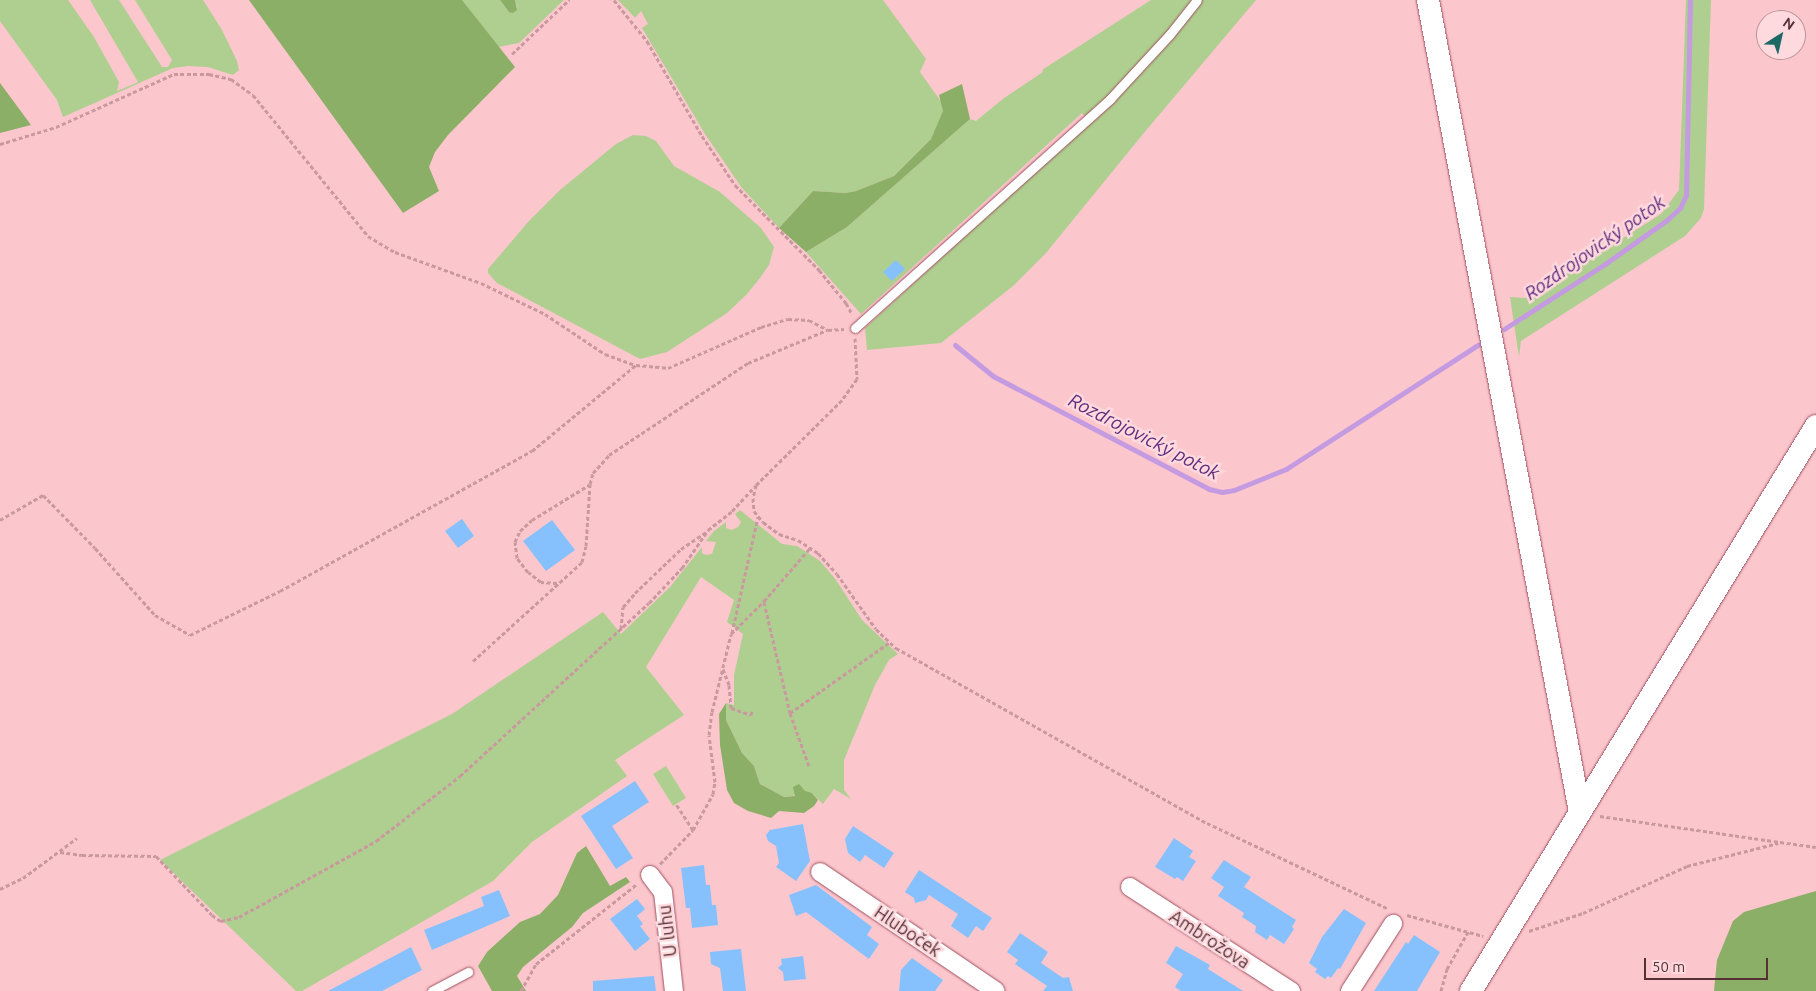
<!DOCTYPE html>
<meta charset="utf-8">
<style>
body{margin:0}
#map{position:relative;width:1816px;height:991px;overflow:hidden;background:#fcc6cd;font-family:Ubuntu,sans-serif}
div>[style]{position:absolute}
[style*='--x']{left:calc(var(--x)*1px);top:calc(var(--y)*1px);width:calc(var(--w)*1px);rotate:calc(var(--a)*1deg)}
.green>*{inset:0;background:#aecf8f}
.forest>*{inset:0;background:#8baf66}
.stream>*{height:5px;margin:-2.5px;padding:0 2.5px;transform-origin:2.5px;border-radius:2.5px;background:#c49be1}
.building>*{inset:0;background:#86c1fe}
.path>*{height:3px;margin-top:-1.5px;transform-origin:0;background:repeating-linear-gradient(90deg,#ca99a0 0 4px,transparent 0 6.5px)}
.roads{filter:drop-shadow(0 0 1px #9e505e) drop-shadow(0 0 1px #9e505e)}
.service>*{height:9px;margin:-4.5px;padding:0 4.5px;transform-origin:4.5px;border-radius:4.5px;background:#fff}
.minor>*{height:18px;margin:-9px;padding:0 9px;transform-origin:9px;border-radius:9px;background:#fff}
.tertiary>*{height:22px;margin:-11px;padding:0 11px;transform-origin:11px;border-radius:11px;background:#fff}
span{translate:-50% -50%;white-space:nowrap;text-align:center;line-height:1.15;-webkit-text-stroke:5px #fed9dd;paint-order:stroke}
.street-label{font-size:18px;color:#553136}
.water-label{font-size:19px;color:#602d7f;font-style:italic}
.north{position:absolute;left:1756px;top:10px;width:50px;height:50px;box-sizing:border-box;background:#fed9dd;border:1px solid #ba969a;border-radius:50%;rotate:35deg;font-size:14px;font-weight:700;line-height:20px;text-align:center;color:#553136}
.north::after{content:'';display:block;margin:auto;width:18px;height:22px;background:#1b6864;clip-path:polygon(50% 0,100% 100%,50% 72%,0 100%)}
.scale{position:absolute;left:1644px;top:958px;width:124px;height:22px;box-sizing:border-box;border:2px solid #553136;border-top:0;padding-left:6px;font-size:15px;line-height:18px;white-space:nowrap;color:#553136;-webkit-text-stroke:4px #fed9dd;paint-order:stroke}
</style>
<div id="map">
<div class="green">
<div style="clip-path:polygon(0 0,68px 0,94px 37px,119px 82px,117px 91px,138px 82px,90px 0,119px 0,162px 67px,168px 67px,172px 60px,135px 0,203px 0,222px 30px,237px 61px,239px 70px,233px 75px,208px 67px,188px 66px,173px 68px,63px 117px,57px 100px,0 21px)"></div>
<div style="clip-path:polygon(462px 0,500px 0,509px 12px,515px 12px,517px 7px,515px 0,564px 0,519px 43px,498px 47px)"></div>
<div style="clip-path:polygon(618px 0,883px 0,926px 59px,920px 72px,942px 103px,943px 111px,939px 124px,931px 139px,894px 176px,856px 191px,846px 193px,813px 191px,779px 228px,742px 188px,705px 134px,642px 28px,648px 24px,641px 11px,635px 18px)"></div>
<div style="clip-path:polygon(1151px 0,1256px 0,1143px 134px,1046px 253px,1013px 286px,941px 343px,867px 350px,865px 328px,1090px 122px,1082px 113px,861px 314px,806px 252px,847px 227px,970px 119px,976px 121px,1004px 98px,1043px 72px,1042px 70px)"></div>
<div style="clip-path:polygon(1686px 0,1711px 0,1704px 209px,1701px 218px,1685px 236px,1521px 341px,1519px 357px,1510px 297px,1525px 298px,1539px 291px,1661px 214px,1679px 190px)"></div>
<div style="clip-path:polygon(633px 135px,646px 136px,656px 141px,674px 166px,720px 192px,761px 228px,774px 247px,769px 265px,760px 278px,747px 294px,727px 313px,667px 352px,640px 359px,497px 283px,488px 273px,488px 269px,529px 221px,560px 190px,616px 144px)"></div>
<div style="clip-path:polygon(740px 510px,782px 544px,797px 546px,820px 561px,836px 580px,862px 620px,898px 654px,889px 660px,875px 685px,844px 760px,844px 790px,851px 799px,834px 789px,823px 804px,812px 793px,784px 797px,760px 784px,754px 766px,742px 753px,726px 720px,726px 703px,734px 705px,734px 675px,743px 634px,727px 622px,734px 600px,701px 577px,646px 667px,684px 715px,615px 760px,627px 776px,532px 842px,493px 881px,302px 991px,296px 991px,160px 860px,452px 714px,603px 612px,621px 634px,670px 587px,702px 547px,702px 553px,706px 555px,712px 554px,716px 542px,706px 541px,714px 531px,726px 522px,726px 528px,732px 530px,738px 527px,741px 522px,735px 514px)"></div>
<div style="clip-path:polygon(666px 766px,686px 798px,673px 806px,653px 774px)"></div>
</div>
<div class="forest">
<div style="clip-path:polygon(249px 0,462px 0,515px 67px,448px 135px,435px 152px,429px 167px,439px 191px,403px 213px)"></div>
<div style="clip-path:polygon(500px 0,515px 0,517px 10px,513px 13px,509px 12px)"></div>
<div style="clip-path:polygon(0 83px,31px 125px,0 133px)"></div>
<div style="clip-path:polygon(962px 84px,970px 119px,847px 227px,806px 252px,779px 228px,813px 191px,846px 193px,856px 191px,894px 176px,931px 139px,943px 111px,939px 95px)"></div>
<div style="clip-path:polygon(726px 703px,726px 720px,742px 753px,754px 766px,760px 784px,784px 797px,795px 796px,793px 787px,799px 784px,805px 791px,812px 793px,818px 800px,814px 806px,804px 813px,779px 811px,771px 818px,748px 811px,734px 803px,727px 790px,720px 745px,719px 714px)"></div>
<div style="clip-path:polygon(586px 846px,610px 886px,626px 877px,630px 882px,583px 913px,572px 927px,523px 967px,517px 976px,526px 991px,492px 991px,478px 966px,487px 952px,520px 922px,540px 914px,558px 895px,577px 853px)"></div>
<div style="clip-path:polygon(1816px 891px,1816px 991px,1714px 991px,1717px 960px,1733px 921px,1744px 912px)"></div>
</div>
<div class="stream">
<div style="--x:1504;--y:329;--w:120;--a:-32.8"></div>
<div style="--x:1605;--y:264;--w:76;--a:-35.4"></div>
<div style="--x:1667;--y:220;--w:18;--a:-43"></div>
<div style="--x:1680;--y:208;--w:14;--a:-65"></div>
<div style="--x:1686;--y:195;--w:195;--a:-88.8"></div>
<div style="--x:955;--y:345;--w:49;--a:39.2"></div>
<div style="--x:993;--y:376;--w:244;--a:27.6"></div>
<div style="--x:1209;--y:489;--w:13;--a:13"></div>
<div style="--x:1222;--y:492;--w:12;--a:-9"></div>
<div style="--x:1234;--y:490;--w:56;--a:-22"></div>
<div style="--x:1286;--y:469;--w:229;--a:-32.9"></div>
</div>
<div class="building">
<div style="clip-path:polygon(896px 260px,905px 269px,892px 281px,883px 272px)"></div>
<div style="clip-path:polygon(462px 519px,474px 536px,458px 548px,445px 531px)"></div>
<div style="clip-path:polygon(552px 520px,575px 550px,546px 571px,523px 541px)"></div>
<div style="clip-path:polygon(635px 781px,649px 802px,612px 826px,633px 858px,616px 869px,581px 816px)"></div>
<div style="clip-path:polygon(803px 824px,810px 861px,796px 881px,776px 867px,779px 863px,776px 846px,768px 841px,766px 835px,770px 830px)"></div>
<div style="clip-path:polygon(853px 826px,894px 853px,884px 868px,865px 855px,860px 862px,848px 853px,845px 839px)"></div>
<div style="clip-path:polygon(1174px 838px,1193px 851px,1189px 857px,1196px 861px,1183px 881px,1177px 877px,1175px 879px,1155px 867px)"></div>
<div style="clip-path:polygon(1224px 860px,1251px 877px,1244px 887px,1296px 920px,1292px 927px,1294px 929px,1284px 944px,1270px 935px,1267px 940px,1255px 932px,1256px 926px,1242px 917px,1244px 913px,1218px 896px,1224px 887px,1211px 878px)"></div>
<div style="clip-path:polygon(704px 865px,706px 885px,710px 885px,712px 905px,716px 905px,718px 925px,692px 928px,690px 908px,686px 908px,681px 868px)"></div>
<div style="clip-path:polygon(919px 870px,992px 918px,983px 931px,976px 926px,968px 938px,951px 926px,958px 914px,929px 895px,926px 900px,915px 903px,914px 898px,905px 892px)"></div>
<div style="clip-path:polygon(816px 885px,872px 927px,867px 935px,879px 944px,869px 959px,806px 912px,796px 916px,789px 895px)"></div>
<div style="clip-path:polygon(499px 890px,510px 916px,432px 950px,424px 930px,484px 906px,481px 897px)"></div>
<div style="clip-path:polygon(637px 899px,645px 909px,637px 916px,643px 924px,640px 926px,650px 939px,635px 951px,610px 919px)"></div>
<div style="clip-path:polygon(1344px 909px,1366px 923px,1340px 969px,1338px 968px,1331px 978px,1328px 976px,1325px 979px,1315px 972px,1317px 969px,1309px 963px,1322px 937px)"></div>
<div style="clip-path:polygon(1020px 933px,1048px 952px,1041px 963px,1063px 978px,1069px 977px,1073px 991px,1043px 991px,1047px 986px,1015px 964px,1018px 960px,1007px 952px)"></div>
<div style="clip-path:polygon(1414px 935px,1440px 952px,1417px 991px,1374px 991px,1406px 942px,1408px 944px)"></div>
<div style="clip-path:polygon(1176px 946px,1210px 965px,1208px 969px,1243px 991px,1181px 991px,1175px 987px,1183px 974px,1166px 963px)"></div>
<div style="clip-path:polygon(411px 947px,422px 970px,382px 991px,328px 991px)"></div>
<div style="clip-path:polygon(741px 949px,746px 991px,723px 991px,720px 968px,711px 964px,710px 952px)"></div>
<div style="clip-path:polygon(803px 956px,806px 979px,784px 981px,783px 972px,778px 968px,782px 964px,781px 959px)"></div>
<div style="clip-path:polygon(912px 958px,943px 980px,935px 991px,899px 991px,901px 970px)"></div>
<div style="clip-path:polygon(654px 976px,656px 991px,593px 991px,593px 981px)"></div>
</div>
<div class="path">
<div style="--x:614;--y:0;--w:53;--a:51.2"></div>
<div style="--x:647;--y:41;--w:110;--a:59.9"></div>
<div style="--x:702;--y:136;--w:59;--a:56"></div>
<div style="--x:735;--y:185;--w:120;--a:45.3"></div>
<div style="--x:819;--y:270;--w:43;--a:50.7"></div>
<div style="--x:846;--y:303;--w:13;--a:61"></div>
<div style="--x:512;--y:54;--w:79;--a:-43.5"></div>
<div style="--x:0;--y:144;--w:59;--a:-16.9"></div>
<div style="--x:56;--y:127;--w:129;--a:-24.2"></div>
<div style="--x:174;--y:74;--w:35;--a:0"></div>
<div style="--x:209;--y:74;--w:23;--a:13"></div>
<div style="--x:231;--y:79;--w:27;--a:36"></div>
<div style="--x:253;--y:95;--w:182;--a:50.8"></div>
<div style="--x:368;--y:236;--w:31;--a:31"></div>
<div style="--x:395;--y:252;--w:91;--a:19.8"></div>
<div style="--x:481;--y:283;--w:71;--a:25.8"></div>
<div style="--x:545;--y:314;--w:72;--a:33.7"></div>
<div style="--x:605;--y:354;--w:33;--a:20"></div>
<div style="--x:636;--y:365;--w:32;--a:5"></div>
<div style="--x:668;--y:368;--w:102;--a:-23.8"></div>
<div style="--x:761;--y:327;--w:28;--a:-17"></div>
<div style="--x:788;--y:319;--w:21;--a:3"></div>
<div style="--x:809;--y:320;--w:21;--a:28"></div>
<div style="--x:828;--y:330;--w:16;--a:-4"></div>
<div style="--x:855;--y:338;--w:41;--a:87.2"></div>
<div style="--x:857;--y:379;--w:26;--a:126"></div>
<div style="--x:842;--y:400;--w:121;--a:135.3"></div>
<div style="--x:756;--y:485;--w:13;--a:103"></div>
<div style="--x:753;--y:498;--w:13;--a:86"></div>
<div style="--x:754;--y:511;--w:14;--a:51"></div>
<div style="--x:763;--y:522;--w:20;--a:37"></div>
<div style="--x:779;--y:534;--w:20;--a:18"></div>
<div style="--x:798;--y:540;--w:24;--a:33"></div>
<div style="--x:818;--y:553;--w:28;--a:48"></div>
<div style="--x:837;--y:574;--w:67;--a:54.7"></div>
<div style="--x:876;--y:629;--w:28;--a:44"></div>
<div style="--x:896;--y:648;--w:357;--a:29.4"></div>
<div style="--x:1207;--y:823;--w:199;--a:25.3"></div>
<div style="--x:0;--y:520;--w:50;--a:-30.2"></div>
<div style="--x:43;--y:495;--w:74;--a:45.5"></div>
<div style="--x:95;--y:548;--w:90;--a:48.2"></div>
<div style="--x:155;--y:615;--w:40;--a:29.7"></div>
<div style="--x:190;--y:635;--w:100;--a:-26.1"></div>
<div style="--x:280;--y:591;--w:288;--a:-29.1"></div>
<div style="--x:532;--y:451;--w:135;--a:-39.6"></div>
<div style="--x:557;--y:583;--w:16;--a:-176"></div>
<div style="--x:541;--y:582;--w:16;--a:-142"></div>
<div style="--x:528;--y:572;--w:18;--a:-128"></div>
<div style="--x:517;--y:558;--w:16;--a:-97"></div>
<div style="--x:515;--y:542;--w:12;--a:-66"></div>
<div style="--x:520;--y:531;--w:16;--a:-43"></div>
<div style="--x:532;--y:520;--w:67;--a:-31.6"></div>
<div style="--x:764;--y:602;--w:114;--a:76.8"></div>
<div style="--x:790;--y:713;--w:56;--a:70.3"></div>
<div style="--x:621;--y:629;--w:22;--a:-85"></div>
<div style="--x:623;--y:607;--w:18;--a:-49"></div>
<div style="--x:635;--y:593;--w:64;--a:-43.7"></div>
<div style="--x:681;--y:549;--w:30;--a:-34"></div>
<div style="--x:732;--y:633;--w:119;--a:-77.4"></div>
<div style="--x:473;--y:661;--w:147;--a:-42.2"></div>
<div style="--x:582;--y:562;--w:16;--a:-76"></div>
<div style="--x:586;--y:546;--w:62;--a:-86.3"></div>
<div style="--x:590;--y:484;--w:11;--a:-75"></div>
<div style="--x:593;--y:473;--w:24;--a:-48"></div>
<div style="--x:609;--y:455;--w:167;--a:-33.5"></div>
<div style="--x:748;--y:363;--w:86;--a:-22.7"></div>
<div style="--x:723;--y:669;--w:17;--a:69"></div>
<div style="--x:729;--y:685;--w:23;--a:85"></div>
<div style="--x:731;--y:708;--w:21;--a:19"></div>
<div style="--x:751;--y:715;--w:4;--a:-76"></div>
<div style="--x:790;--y:713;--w:123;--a:-35.4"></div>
<div style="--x:1600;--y:816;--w:218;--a:8.2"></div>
<div style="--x:693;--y:830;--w:41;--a:-60.9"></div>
<div style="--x:713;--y:794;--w:12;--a:-81"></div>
<div style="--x:715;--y:782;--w:47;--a:-97.3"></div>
<div style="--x:709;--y:735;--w:23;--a:-83"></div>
<div style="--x:712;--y:712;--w:80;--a:-76.3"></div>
<div style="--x:731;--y:634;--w:47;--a:-45"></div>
<div style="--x:764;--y:601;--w:70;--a:-49"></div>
<div style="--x:60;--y:852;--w:22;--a:8"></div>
<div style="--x:82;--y:855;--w:74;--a:0.8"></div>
<div style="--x:156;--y:856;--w:81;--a:46.5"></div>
<div style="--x:212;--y:915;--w:11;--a:34"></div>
<div style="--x:221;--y:921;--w:18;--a:-13"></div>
<div style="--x:239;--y:917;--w:157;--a:-29"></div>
<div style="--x:376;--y:841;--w:106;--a:-37.7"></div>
<div style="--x:460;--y:776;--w:256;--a:-42.5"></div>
<div style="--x:649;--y:603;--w:48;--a:-46.7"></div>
<div style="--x:682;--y:568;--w:46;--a:-55.6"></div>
<div style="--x:708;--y:530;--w:31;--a:-38"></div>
<div style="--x:732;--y:511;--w:34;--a:-47"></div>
<div style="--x:660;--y:864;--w:47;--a:-45.9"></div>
<div style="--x:693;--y:830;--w:31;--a:-123"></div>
<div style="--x:0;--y:889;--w:25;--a:-26"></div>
<div style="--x:23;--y:878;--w:67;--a:-36.5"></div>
<div style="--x:1407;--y:915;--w:79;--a:15.4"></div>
<div style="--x:1529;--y:931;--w:57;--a:-18.4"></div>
<div style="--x:1583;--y:913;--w:114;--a:-24.3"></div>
<div style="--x:1687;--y:866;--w:94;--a:-14.2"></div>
<div style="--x:521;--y:991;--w:31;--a:-61"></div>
<div style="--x:536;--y:964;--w:129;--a:-38.4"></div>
<div style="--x:1441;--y:991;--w:23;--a:-75"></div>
<div style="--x:1447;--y:969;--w:43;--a:-60.4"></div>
</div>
<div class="roads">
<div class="service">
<div style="--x:855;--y:328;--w:343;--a:-41.9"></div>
<div style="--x:1110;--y:99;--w:88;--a:-47.3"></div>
<div style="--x:1170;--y:34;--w:43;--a:-51.5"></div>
<div style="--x:432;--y:991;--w:41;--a:-27.8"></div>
</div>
<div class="minor">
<div style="--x:820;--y:872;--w:212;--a:34.1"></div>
<div style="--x:650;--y:875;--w:21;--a:53"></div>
<div style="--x:663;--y:892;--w:100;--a:83.7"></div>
<div style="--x:1130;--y:887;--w:192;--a:32.9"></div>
<div style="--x:1350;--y:991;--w:80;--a:-57.3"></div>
</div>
<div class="tertiary">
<div style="--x:1428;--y:0;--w:826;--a:79.4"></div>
<div style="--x:1471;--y:991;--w:662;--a:-58.59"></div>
</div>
</div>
<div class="street-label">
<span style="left:667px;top:931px;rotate:-97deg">U luhu</span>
<span style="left:908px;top:931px;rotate:34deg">Hluboček</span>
<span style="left:1210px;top:939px;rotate:33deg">Ambrožova</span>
</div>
<div class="water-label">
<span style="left:1595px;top:248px;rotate:-35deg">Rozdrojovický potok</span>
<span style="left:1144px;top:437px;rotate:27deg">Rozdrojovický potok</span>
</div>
<div class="north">N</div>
<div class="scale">50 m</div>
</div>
